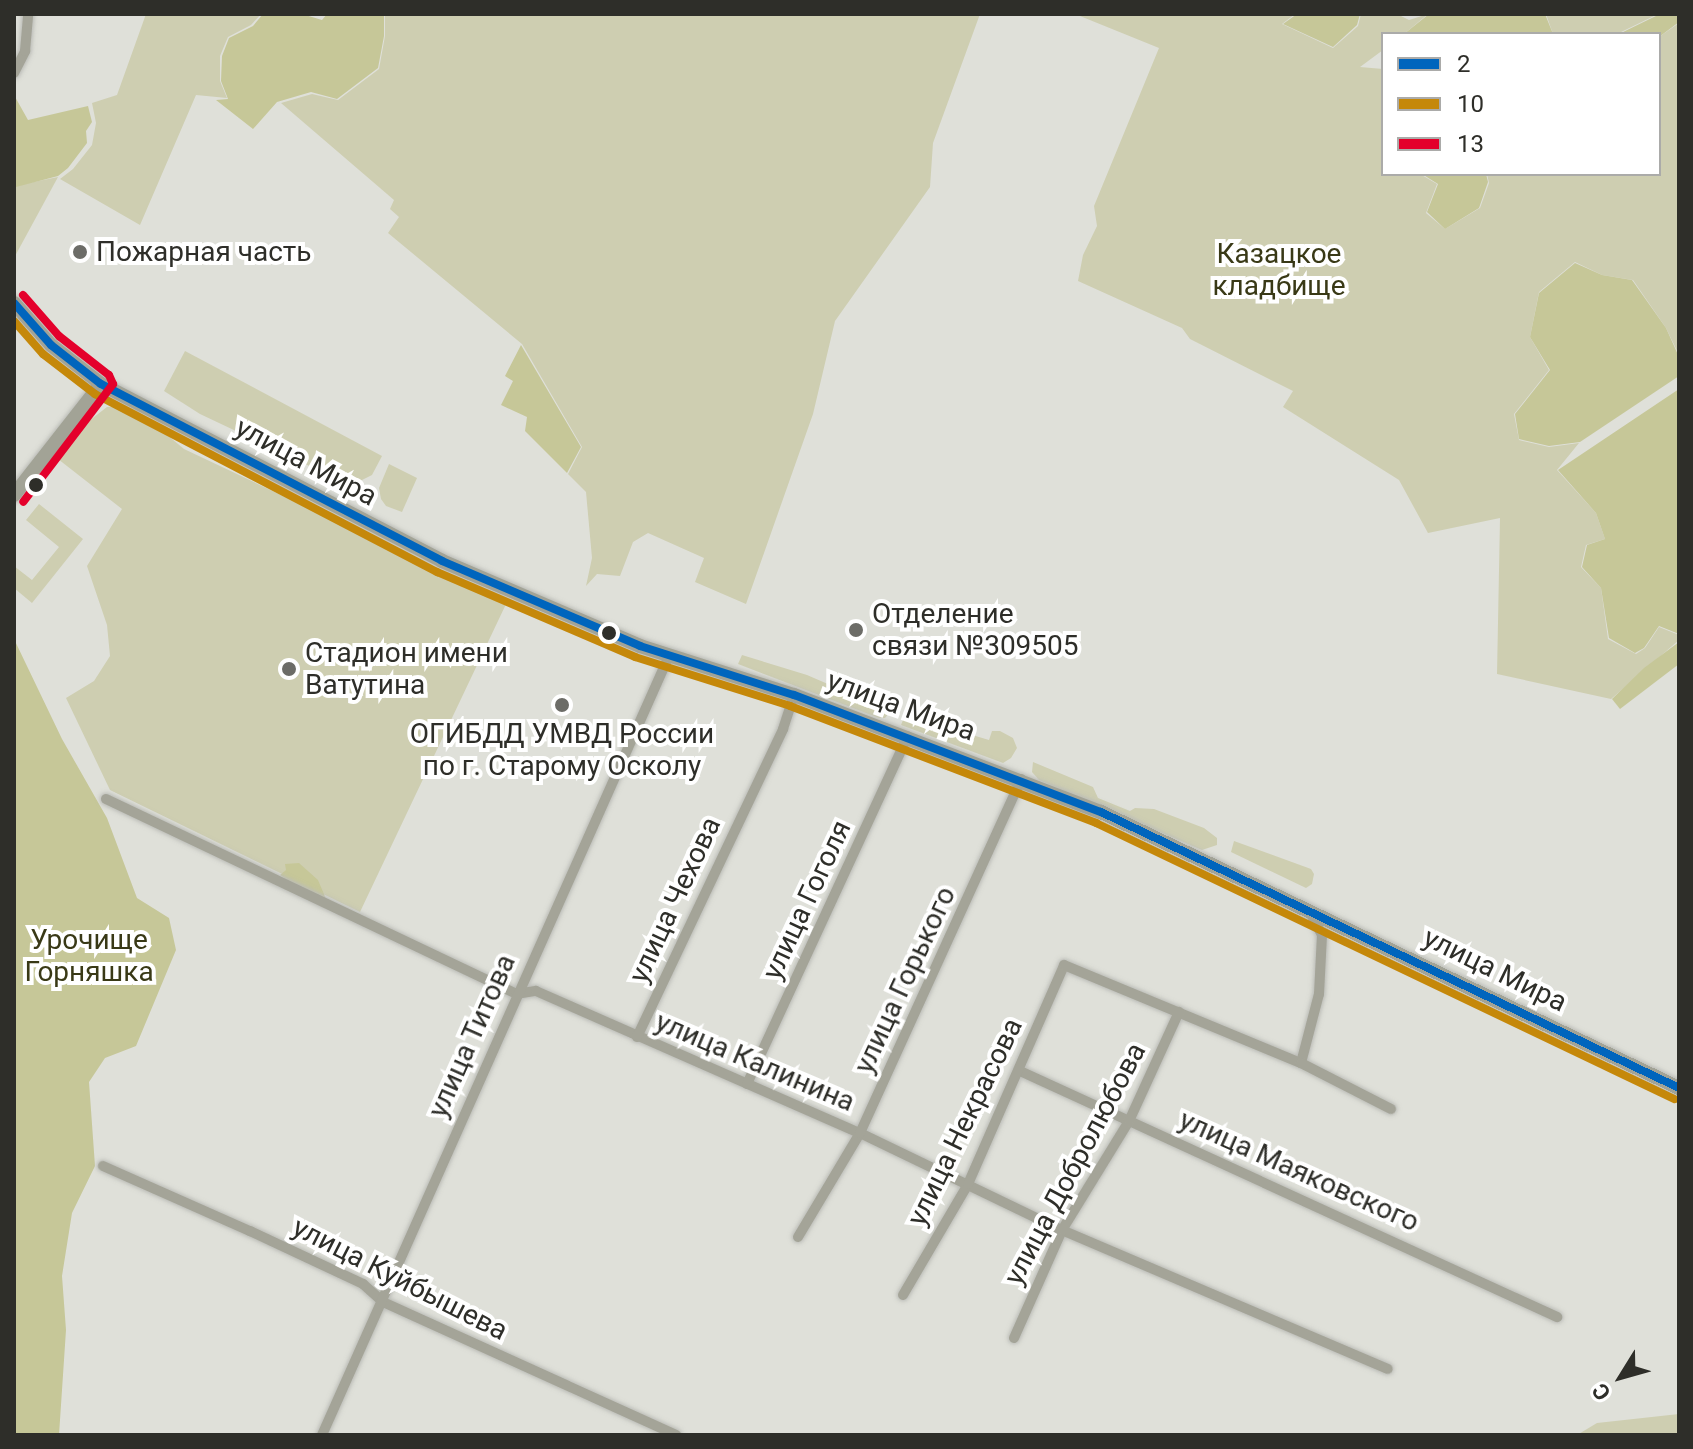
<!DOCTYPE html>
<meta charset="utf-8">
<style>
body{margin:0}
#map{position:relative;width:1693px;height:1449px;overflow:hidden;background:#dfe0d9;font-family:Roboto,sans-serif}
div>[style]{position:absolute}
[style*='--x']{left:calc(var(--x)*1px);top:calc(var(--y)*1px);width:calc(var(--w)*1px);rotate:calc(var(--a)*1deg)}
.green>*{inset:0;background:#ceceb1}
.forest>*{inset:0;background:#c6c798}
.roads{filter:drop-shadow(0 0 2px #bbbcb7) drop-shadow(0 0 2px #bbbcb7)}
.minor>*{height:10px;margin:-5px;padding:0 5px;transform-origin:5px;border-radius:5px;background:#a4a498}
.secondary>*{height:14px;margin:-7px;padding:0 7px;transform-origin:7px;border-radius:7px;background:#a2a396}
.bus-1>*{height:8px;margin:-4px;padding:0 4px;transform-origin:4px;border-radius:4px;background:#0065bd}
.bus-2>*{height:8px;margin:-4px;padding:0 4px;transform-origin:4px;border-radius:4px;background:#c5880a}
.bus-3>*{height:8px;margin:-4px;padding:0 4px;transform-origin:4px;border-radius:4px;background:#e4002b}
.dots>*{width:22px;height:22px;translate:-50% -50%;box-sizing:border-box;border:4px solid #fff;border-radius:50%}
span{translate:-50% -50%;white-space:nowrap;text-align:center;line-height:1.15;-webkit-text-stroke:8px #fff;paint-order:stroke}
.poi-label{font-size:28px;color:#2e2e29}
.left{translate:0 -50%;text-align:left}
.park-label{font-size:28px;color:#393916}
.street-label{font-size:28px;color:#2e2e29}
.frame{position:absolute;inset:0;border:16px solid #2e2e29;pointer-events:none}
.legend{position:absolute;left:1381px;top:32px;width:280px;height:144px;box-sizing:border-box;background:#fff;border:2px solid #ababa9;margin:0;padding:10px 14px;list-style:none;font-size:24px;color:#2e2e29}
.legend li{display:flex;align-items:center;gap:16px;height:40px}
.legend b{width:40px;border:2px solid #ababa9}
.north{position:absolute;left:1581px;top:1337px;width:80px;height:80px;-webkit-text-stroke:6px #fff;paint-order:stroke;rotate:233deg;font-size:22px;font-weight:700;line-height:32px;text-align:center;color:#2e2e29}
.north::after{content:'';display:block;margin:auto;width:28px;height:36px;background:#2e2e29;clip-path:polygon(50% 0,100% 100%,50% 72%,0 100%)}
</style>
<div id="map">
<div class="green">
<div style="clip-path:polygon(146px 14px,261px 14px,251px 25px,228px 37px,220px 56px,220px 81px,227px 98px,196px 95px,140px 225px,60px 179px,73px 169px,92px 145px,96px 123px,92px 103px,117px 95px)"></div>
<div style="clip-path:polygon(385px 14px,980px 14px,933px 143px,930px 187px,835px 321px,813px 414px,746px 604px,695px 582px,704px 558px,648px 533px,633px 542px,620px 576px,597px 574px,586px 586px,592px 558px,586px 492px,568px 474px,582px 447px,522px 344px,388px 233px,399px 217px,390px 209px,394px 200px,281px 103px,312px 94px,338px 100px,379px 69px,385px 36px)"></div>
<div style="clip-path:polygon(1075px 14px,1295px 14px,1282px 24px,1333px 48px,1358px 26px,1361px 14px,1397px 14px,1409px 20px,1428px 14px,1404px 34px,1383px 34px,1383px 50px,1360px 67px,1383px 69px,1383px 174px,1420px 174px,1437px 184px,1426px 213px,1445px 229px,1480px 208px,1489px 183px,1487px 174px,1659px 174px,1659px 37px,1679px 23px,1679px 355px,1666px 328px,1633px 280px,1602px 275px,1575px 262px,1539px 292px,1530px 337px,1549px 370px,1514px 414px,1519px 440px,1549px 447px,1579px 443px,1557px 470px,1596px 513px,1605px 539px,1586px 545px,1581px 567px,1601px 588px,1608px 639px,1636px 654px,1645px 648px,1659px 627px,1679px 635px,1679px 640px,1611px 699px,1497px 674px,1500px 518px,1428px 533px,1399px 480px,1283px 407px,1293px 391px,1190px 339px,1182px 328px,1078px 281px,1083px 255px,1097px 226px,1094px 206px,1159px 48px)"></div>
<div style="clip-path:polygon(1546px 14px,1658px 14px,1617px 34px,1553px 34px)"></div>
<div style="clip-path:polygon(58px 177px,14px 258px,14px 186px)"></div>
<div style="clip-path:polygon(185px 351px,382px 456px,372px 475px,352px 485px,339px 480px,200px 414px,164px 391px)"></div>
<div style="clip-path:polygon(123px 406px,136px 409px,184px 449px,507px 602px,360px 912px,110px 790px,66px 698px,94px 681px,110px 656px,107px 625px,87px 566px,122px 509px,58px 459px,89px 421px,107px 407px)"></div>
<div style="clip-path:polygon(389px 464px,417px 478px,402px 512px,386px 506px,381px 499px,379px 488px)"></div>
<div style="clip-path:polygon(39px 504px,83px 539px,32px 603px,14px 588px,14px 566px,32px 580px,59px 547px,26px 520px)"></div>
<div style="clip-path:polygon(742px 655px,807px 675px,865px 700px,873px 698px,892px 709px,885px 718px,879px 718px,738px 664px)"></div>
<div style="clip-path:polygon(905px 715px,989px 740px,992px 731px,1000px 731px,1013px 738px,1017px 748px,1011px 758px,1003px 763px,901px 725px)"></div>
<div style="clip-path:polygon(1033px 762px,1093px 787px,1098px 798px,1130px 811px,1135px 808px,1154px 809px,1204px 828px,1217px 838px,1217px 845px,1202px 850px,1039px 780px,1032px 772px)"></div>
<div style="clip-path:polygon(1234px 841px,1311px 869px,1314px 874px,1312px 884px,1306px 888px,1231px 852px)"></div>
<div style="clip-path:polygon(1679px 1414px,1679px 1435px,1577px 1435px,1597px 1423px)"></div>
</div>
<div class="forest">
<div style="clip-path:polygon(263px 14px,302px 14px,322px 20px,327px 14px,384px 14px,384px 36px,378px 68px,337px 99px,311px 92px,277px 102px,253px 129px,216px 100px,228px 99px,221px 81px,222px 56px,229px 38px,253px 26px)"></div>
<div style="clip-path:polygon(1297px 14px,1360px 14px,1357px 25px,1333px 47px,1283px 24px)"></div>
<div style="clip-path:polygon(1429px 14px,1545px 14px,1553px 34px,1404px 34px)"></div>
<div style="clip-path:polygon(1660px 14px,1679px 14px,1679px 22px,1659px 37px,1659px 34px,1619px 34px)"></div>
<div style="clip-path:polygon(14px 95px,28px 120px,88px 106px,92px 122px,86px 131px,87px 143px,68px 168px,58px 176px,16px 187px)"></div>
<div style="clip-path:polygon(1422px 174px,1486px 174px,1488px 182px,1479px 208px,1445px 229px,1427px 212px,1438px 184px)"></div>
<div style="clip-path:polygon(1575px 263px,1602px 275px,1632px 280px,1666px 328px,1679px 357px,1679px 376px,1580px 442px,1549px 446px,1519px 439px,1515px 414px,1550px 370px,1530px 337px,1539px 293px)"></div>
<div style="clip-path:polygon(521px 345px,581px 447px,567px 473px,525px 431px,527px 417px,501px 405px,513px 381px,505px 376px)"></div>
<div style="clip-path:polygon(1679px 389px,1679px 634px,1659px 626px,1644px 648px,1635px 653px,1609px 638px,1601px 588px,1582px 567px,1587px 545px,1605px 539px,1596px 513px,1558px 470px)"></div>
<div style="clip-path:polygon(14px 639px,62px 739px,107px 818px,137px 898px,169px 918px,176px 950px,136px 1046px,105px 1058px,89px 1082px,95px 1166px,72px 1213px,62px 1276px,66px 1330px,59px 1435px,14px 1435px)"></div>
<div style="clip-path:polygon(1679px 642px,1679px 664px,1620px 709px,1612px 699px,1644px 668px)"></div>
<div style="clip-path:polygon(299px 863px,318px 880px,326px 899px,303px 891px,280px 875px,286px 870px,285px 864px)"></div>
</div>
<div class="roads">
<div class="minor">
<div style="--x:14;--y:73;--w:25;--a:-63"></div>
<div style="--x:25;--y:51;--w:37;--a:-85"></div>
<div style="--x:106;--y:799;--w:454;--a:25.4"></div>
<div style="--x:516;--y:994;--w:20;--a:-9"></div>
<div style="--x:536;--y:991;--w:354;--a:23.7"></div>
<div style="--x:860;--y:1133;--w:224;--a:25.7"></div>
<div style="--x:1062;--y:1230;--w:354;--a:23.1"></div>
<div style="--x:637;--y:1037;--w:341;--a:-64.6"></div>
<div style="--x:783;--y:729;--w:36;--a:-72"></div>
<div style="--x:1301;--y:1063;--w:71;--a:-75.4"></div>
<div style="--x:1319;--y:994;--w:59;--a:-87.1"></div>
<div style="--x:1322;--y:935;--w:27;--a:-118"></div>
<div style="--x:1020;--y:1071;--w:591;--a:24.61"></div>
<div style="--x:747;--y:1084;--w:383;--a:-65.2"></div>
<div style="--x:103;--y:1166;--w:161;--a:23.9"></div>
<div style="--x:250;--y:1231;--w:125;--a:25.1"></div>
<div style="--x:363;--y:1284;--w:27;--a:42"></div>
<div style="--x:383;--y:1302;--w:322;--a:24.4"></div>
<div style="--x:798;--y:1237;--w:121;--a:-59.2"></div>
<div style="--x:860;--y:1133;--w:389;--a:-65.5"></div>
<div style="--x:903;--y:1295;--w:129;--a:-59.6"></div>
<div style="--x:968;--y:1184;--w:239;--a:-66.3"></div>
<div style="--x:1064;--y:965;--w:256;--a:22.5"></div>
<div style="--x:1301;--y:1063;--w:101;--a:27.1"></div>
<div style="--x:1014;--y:1338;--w:118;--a:-66"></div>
<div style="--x:1062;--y:1230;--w:128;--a:-58.4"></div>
<div style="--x:1129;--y:1121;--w:120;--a:-65.4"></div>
<div style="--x:322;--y:1435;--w:853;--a:-65.99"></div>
</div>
<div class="secondary">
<div style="--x:14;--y:303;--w:56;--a:48.6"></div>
<div style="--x:51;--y:345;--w:63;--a:38"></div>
<div style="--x:101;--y:384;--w:384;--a:27.4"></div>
<div style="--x:442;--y:561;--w:215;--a:23.2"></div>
<div style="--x:640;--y:646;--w:162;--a:17.7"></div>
<div style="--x:794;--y:695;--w:329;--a:20.9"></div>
<div style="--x:1101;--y:812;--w:641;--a:25.52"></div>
<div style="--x:14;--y:495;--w:141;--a:-51.9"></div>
</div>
</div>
<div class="bus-1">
<div style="--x:14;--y:303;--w:56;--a:48.6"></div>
<div style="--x:51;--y:345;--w:63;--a:38"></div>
<div style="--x:101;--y:384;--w:384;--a:27.4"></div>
<div style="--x:442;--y:561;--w:215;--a:23.2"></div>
<div style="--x:640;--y:646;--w:162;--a:17.7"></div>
<div style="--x:794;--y:695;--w:329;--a:20.9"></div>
<div style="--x:1101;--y:812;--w:641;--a:25.52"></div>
</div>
<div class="bus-2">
<div style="--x:14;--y:321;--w:44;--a:48.7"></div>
<div style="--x:43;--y:354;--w:66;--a:37.6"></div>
<div style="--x:95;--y:394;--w:386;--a:27.5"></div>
<div style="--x:437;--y:572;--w:215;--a:23.2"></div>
<div style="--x:635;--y:657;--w:163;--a:17.5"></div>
<div style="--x:790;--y:706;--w:328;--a:20.9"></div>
<div style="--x:1096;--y:823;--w:641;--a:25.52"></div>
</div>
<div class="bus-3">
<div style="--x:23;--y:295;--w:55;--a:48.7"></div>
<div style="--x:59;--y:336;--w:63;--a:38"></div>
<div style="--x:109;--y:375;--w:10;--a:66"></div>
<div style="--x:113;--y:384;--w:148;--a:127.3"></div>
</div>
<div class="dots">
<div style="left:80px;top:252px;background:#6c6c67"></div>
<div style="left:36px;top:485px;background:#2e2e29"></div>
<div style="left:856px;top:630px;background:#6c6c67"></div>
<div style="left:609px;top:633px;background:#2e2e29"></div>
<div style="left:289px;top:669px;background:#6c6c67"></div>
<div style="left:562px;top:705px;background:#6c6c67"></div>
</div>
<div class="poi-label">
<span class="left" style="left:96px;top:252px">Пожарная часть</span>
<span class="left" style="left:872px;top:630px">Отделение<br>связи №309505</span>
<span class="left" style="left:305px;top:669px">Стадион имени<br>Ватутина</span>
<span style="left:562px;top:750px">ОГИБДД УМВД России<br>по г. Старому Осколу</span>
</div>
<div class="park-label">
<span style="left:1279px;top:270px">Казацкое<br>кладбище</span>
<span style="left:89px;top:956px">Урочище<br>Горняшка</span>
</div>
<div class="street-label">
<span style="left:306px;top:462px;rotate:28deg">улица Мира</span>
<span style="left:901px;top:706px;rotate:20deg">улица Мира</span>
<span style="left:675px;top:900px;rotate:-65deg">улица Чехова</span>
<span style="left:807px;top:900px;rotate:-65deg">улица Гоголя</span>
<span style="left:1495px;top:970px;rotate:26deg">улица Мира</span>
<span style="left:905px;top:980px;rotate:-65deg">улица Горького</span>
<span style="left:472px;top:1036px;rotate:-66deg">улица Титова</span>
<span style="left:755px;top:1062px;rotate:23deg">улица Калинина</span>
<span style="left:965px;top:1122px;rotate:-64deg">улица Некрасова</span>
<span style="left:1075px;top:1164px;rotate:-62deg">улица Добролюбова</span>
<span style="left:1299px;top:1171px;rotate:24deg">улица Маяковского</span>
<span style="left:400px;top:1279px;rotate:27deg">улица Куйбышева</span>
</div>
<div class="frame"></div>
<ul class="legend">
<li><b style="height:10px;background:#0065bd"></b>2</li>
<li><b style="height:10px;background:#c5880a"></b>10</li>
<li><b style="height:10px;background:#e4002b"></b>13</li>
</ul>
<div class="north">С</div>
</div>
